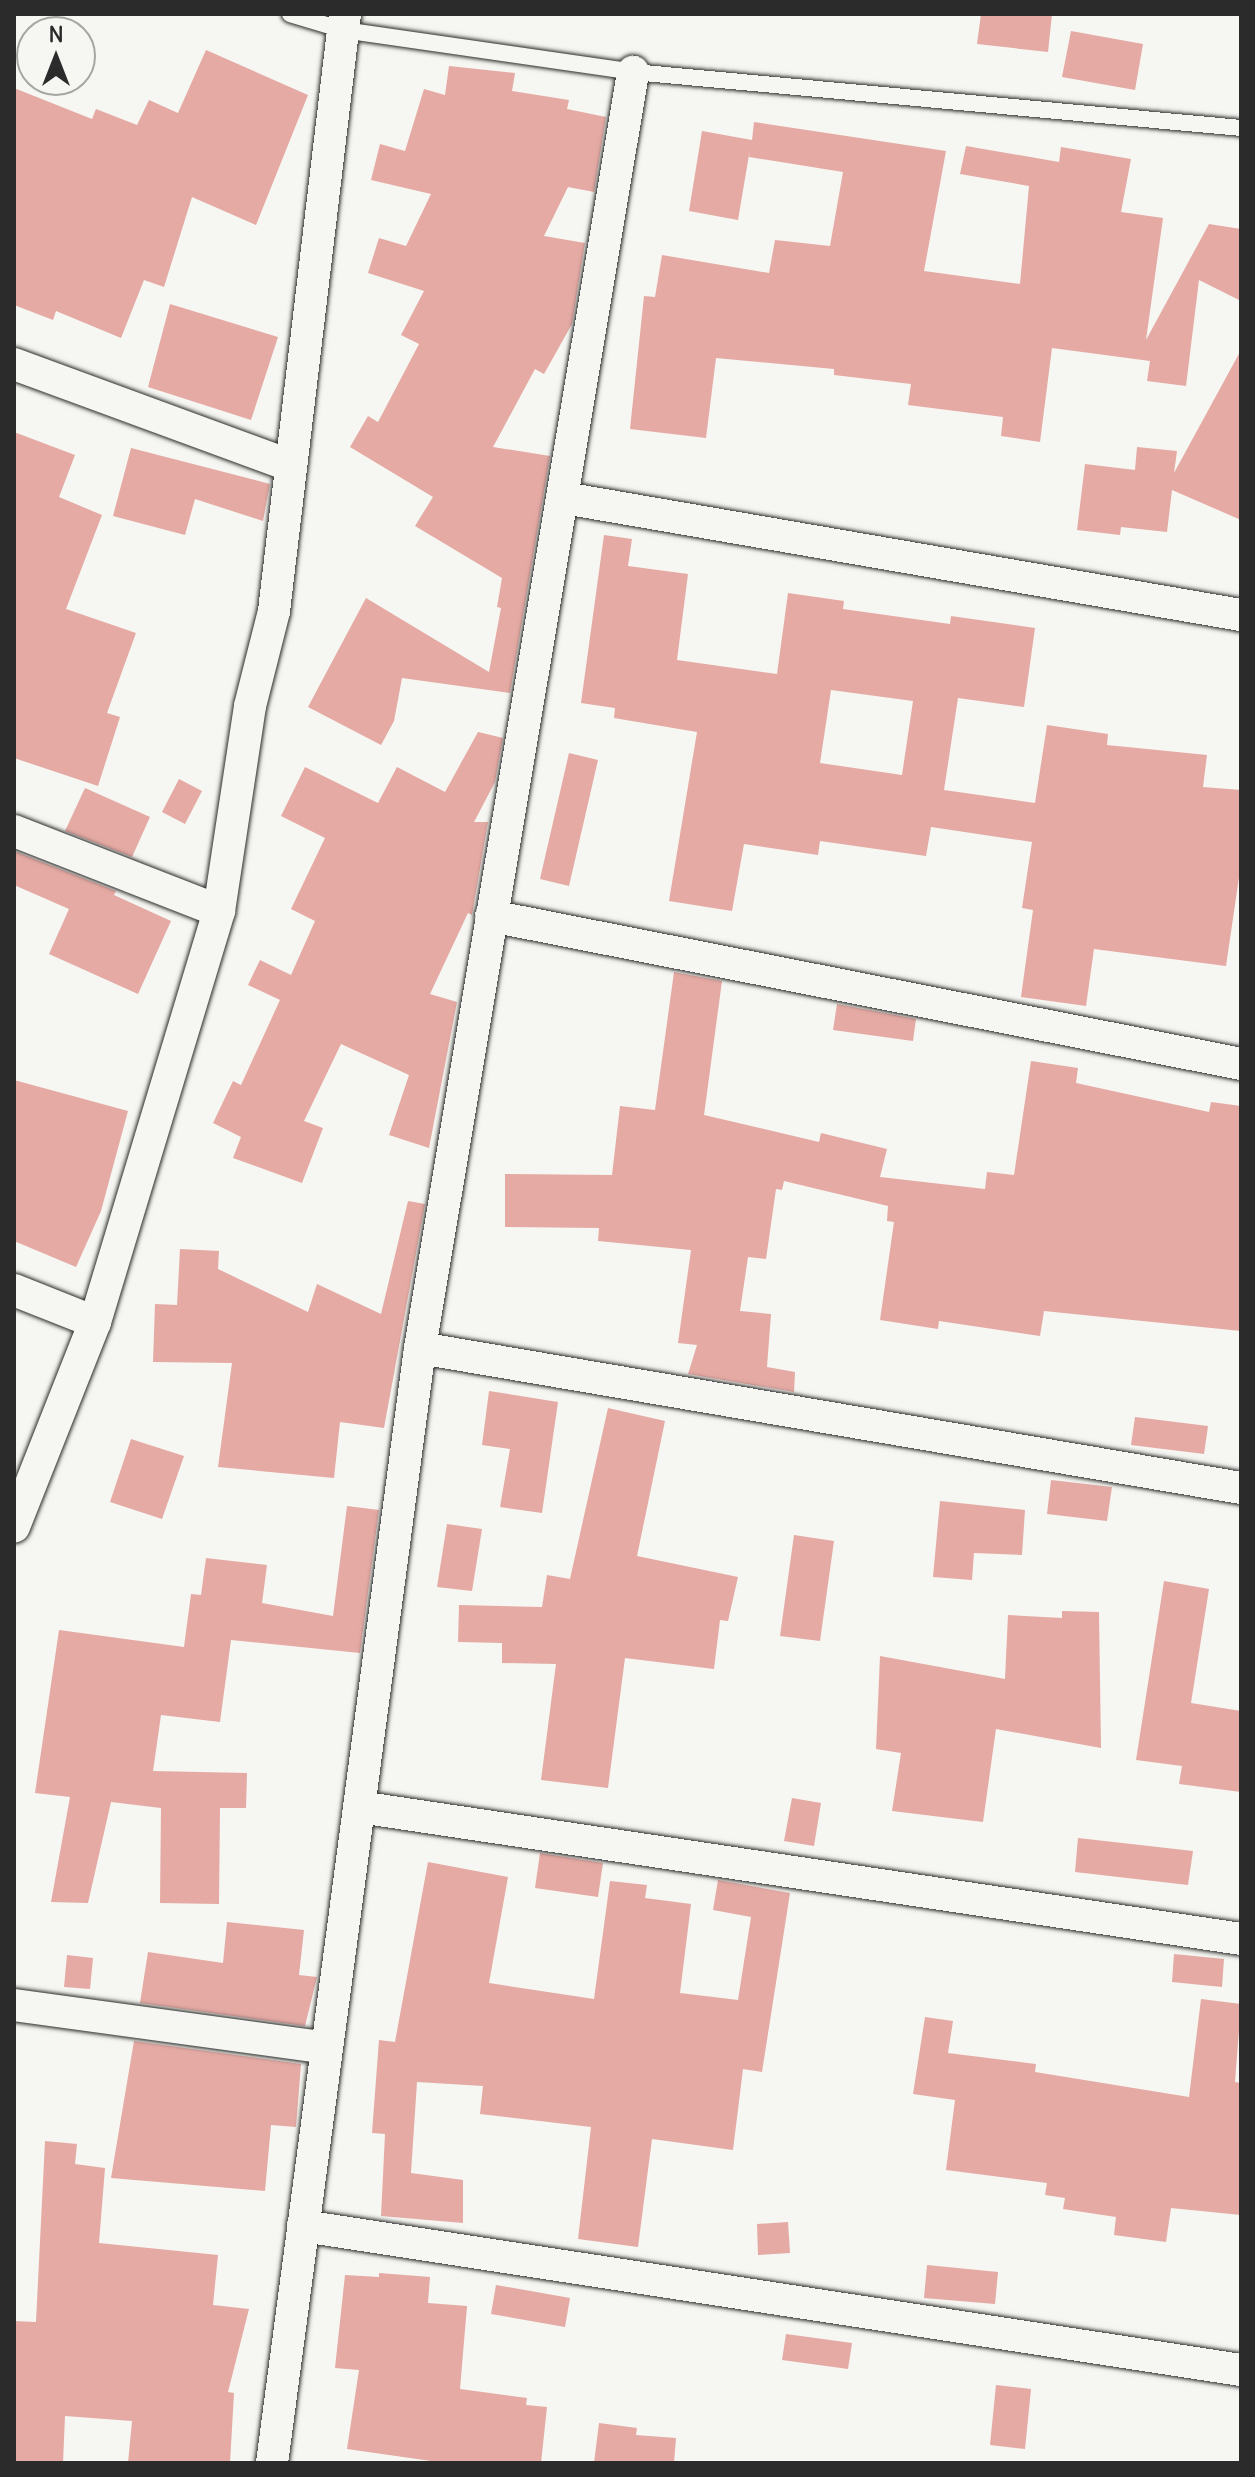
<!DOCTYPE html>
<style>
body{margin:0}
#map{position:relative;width:1255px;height:2477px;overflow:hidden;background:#f6f6f2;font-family:Delius,sans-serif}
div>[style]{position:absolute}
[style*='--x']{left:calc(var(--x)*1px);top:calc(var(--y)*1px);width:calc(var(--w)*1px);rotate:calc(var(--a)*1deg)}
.building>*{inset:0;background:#e5aaa4}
.roads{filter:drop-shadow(0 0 2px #2b2b2b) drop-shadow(0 0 2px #2b2b2b)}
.lane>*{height:16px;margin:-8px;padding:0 8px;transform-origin:8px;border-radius:8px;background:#f6f6f2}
.street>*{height:32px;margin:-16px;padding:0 16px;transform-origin:16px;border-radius:16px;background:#f6f6f2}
span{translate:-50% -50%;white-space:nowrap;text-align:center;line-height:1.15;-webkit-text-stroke:6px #f6f6f2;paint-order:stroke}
.frame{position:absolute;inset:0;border:16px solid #2b2b2b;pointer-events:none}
.north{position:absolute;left:16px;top:16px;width:80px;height:80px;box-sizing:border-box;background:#f6f6f2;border:2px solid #a5a5a2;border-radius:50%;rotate:0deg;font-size:22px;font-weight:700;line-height:32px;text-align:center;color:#2b2b2b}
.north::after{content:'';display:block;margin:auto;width:28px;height:36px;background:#2b2b2b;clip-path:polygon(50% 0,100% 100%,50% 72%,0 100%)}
</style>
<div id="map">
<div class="building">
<div style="clip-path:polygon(981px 14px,1052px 14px,1048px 52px,977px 44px)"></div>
<div style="clip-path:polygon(1071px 31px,1143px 44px,1135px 90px,1062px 77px)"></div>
<div style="clip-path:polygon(206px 50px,308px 95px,256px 225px,192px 197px,164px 287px,144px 280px,121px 338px,56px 311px,53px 320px,14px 305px,14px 88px,92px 119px,96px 109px,137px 125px,149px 100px,178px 113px)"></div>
<div style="clip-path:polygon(449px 66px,515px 73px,512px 91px,569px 100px,567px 109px,606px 117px,594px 192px,568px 187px,544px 236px,585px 243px,572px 324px,544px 374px,535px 369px,493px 447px,550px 456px,510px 693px,402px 678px,394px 721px,381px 745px,308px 707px,366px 598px,489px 672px,501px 608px,497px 607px,502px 578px,415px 526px,433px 497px,350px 447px,368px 416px,378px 422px,419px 344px,401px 335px,424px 291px,368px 273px,379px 238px,406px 246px,431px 194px,371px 180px,380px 144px,405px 151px,424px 89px,445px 95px)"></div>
<div style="clip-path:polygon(754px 122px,946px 151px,924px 271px,1020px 284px,1029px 186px,960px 174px,966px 146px,1059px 162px,1061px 147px,1131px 159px,1121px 212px,1163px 218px,1146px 340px,1209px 224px,1241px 229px,1241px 301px,1199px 280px,1186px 386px,1147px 381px,1150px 361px,1052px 348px,1040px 442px,1001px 436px,1003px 417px,908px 405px,911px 384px,834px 375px,834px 369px,716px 358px,706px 438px,630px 429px,644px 296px,655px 297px,662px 255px,769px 273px,775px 240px,830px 246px,843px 172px,749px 157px,750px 149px,738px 220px,689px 211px,702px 131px,752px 140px)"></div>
<div style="clip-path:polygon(170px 304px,278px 337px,251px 420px,148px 387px)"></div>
<div style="clip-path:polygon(1241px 350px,1241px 520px,1172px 490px,1167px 532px,1121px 527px,1120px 535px,1077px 530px,1085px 464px,1135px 470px,1137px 447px,1177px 451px,1174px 473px)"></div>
<div style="clip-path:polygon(14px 432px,75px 455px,59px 497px,102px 515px,66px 609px,136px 633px,107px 713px,120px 717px,98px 786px,14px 758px)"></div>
<div style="clip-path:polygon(131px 448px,270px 484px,263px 521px,195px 499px,185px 535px,113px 516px)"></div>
<div style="clip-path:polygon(evenodd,604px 535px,632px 539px,628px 566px,688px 574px,677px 660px,777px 674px,788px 593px,844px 601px,843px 609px,950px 624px,951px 616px,1035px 628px,1024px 707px,958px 698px,944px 790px,1035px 803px,1047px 725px,1108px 734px,1107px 745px,1207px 755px,1203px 787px,1241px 790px,1241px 864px,1226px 966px,1094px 949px,1086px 1006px,1021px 997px,1033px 910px,1022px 908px,1032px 842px,931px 827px,926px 856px,820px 841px,818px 855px,744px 844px,732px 911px,669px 901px,697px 732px,614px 718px,615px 708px,581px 703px,604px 535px,831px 690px,913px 701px,902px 775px,820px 763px,831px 690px)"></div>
<div style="clip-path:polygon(478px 732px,503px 738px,495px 782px,474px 822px,488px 822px,472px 915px,468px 913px,430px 994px,457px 1002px,429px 1148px,389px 1135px,409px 1075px,341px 1044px,304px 1121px,323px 1128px,302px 1183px,233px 1158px,241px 1137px,213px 1123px,233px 1081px,241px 1085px,280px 1000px,248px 985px,260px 960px,291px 975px,315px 921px,291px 909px,325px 838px,281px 816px,305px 767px,378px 803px,397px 767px,445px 792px)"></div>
<div style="clip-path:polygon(569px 753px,598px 760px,569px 886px,540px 879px)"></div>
<div style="clip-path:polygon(179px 779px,202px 791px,185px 824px,162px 812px)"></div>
<div style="clip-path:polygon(85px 788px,150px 817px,132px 857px,65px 831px)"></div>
<div style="clip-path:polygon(14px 851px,116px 891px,114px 895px,171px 921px,138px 994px,49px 954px,69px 909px,14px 885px)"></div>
<div style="clip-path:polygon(674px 972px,722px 981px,704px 1115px,819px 1142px,821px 1133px,887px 1149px,880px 1177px,985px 1189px,987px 1172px,1014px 1175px,1031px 1061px,1078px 1068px,1076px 1083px,1209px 1112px,1211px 1102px,1241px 1106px,1241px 1331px,1044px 1311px,1040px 1336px,939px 1321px,938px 1329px,880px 1320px,894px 1222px,887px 1221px,888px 1206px,784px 1181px,782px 1190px,776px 1189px,766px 1259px,748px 1257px,740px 1311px,771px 1314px,767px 1367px,795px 1372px,794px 1392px,688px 1374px,697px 1345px,678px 1343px,691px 1250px,598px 1241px,599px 1228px,505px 1227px,505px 1174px,612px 1175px,620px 1106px,655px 1110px)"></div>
<div style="clip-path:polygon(837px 1004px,916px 1019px,913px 1041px,833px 1030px)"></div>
<div style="clip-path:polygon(14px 1080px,128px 1111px,101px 1211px,76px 1267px,14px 1241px)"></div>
<div style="clip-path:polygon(408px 1201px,425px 1204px,384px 1428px,340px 1422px,334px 1478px,218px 1467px,232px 1363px,153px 1362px,155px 1304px,177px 1305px,180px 1249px,219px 1251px,218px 1269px,308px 1312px,317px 1284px,381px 1314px)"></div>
<div style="clip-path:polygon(489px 1391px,558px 1402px,542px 1513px,500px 1507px,510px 1449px,482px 1445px)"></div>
<div style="clip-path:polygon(608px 1408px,665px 1421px,637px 1556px,738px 1577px,728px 1621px,720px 1620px,714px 1669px,625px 1658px,608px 1788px,541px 1780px,556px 1664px,502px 1663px,502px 1643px,458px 1642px,459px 1605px,542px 1607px,547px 1575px,570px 1579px)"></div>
<div style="clip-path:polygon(1135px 1417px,1208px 1426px,1204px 1454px,1131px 1445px)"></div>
<div style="clip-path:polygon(131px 1439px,184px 1456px,162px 1519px,110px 1502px)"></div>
<div style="clip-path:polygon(1051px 1480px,1112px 1487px,1107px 1521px,1047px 1514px)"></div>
<div style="clip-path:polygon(940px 1501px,1025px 1510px,1022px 1555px,974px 1553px,972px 1580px,933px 1577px)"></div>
<div style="clip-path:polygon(347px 1506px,379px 1510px,360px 1653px,231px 1640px,220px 1722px,161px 1715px,153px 1771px,247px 1773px,246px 1808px,220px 1808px,219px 1904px,160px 1903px,161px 1808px,111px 1802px,88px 1903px,51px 1902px,70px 1797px,35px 1793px,59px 1630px,184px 1647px,191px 1594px,201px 1595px,206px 1558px,267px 1565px,262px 1603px,333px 1616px)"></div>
<div style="clip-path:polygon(447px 1524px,482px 1529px,472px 1591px,437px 1587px)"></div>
<div style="clip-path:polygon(794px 1535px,834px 1541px,820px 1641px,780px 1636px)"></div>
<div style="clip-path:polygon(1164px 1581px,1209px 1589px,1191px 1703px,1241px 1711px,1241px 1792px,1179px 1784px,1182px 1766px,1136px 1760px)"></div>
<div style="clip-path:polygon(1062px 1611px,1099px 1612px,1101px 1748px,996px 1729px,983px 1822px,892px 1811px,901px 1753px,876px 1749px,880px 1656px,1005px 1679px,1008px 1615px,1062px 1618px)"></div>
<div style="clip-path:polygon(792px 1798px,821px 1803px,814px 1846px,784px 1841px)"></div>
<div style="clip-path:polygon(1078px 1838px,1193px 1851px,1188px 1885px,1075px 1872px)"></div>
<div style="clip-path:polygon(540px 1853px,603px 1863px,598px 1897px,535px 1888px)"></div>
<div style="clip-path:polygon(428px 1862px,508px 1877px,489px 1983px,594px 1999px,610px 1881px,647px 1885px,645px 1898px,691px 1904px,680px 1993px,738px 2000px,751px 1917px,713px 1910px,718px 1880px,790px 1893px,762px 2072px,743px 2069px,733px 2150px,652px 2139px,638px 2247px,578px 2239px,591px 2127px,480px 2114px,483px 2086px,417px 2082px,411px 2173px,463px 2180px,463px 2223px,381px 2216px,385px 2134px,372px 2133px,379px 2040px,395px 2042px)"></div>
<div style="clip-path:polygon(227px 1922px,304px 1930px,299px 1975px,317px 1977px,305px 2026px,140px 2003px,148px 1952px,223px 1963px)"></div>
<div style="clip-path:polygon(1174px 1954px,1224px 1959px,1222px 1987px,1172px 1982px)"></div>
<div style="clip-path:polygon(67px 1955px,93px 1958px,90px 1989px,64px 1987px)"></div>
<div style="clip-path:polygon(1201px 1999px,1241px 2004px,1235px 2082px,1241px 2083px,1241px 2215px,1171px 2208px,1166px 2242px,1114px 2235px,1116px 2217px,1063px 2209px,1065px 2198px,1045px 2195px,1047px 2183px,946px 2170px,955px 2100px,913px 2094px,925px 2017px,953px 2021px,948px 2053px,1036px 2064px,1035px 2072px,1189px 2097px)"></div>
<div style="clip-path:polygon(134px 2041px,301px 2064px,296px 2127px,271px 2125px,265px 2191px,111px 2178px)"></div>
<div style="clip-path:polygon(45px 2141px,77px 2144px,75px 2164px,105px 2168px,99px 2243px,218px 2255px,213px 2305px,249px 2309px,228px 2392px,234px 2393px,230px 2463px,128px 2463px,132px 2421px,65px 2416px,63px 2463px,14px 2463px,14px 2321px,36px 2322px)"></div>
<div style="clip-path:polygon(788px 2222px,790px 2253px,758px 2255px,757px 2224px)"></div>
<div style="clip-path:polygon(927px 2265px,998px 2272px,995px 2304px,924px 2298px)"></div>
<div style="clip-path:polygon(379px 2273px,430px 2277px,428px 2303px,467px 2306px,460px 2389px,527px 2398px,526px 2405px,547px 2407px,541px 2463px,445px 2463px,347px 2449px,359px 2370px,335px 2368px,345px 2275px,379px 2277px)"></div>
<div style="clip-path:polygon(496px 2285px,570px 2298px,565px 2327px,491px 2314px)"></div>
<div style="clip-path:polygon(786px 2334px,852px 2343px,848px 2369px,782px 2360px)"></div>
<div style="clip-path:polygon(996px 2385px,1031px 2389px,1025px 2449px,990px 2445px)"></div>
<div style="clip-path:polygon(599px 2423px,637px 2428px,636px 2435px,676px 2438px,674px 2463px,594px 2463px)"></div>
</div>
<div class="roads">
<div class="lane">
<div style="--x:290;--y:14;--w:55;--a:16.8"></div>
<div style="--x:343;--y:30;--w:293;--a:8.2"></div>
<div style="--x:633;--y:72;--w:611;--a:5.26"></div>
</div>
<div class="street">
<div style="--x:14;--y:364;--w:292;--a:20.2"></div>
<div style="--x:564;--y:498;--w:687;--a:9.81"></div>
<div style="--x:14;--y:831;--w:220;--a:21.3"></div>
<div style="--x:491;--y:916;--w:764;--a:11.16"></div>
<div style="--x:14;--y:1290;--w:87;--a:21.6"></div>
<div style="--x:95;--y:1322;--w:220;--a:111.6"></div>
<div style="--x:95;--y:1322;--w:429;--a:-73.2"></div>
<div style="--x:219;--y:911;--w:207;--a:-81.4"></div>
<div style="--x:250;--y:706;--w:98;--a:-75.8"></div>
<div style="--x:274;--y:611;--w:601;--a:-83.22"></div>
<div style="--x:420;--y:1348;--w:833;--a:9.68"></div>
<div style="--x:359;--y:1807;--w:892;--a:8.51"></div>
<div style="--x:14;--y:2005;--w:315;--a:7.8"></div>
<div style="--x:303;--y:2226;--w:949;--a:8.73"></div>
<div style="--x:272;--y:2463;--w:1125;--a:-82.44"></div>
<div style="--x:420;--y:1348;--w:1294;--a:-80.52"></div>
</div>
</div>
<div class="frame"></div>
<div class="north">N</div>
</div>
